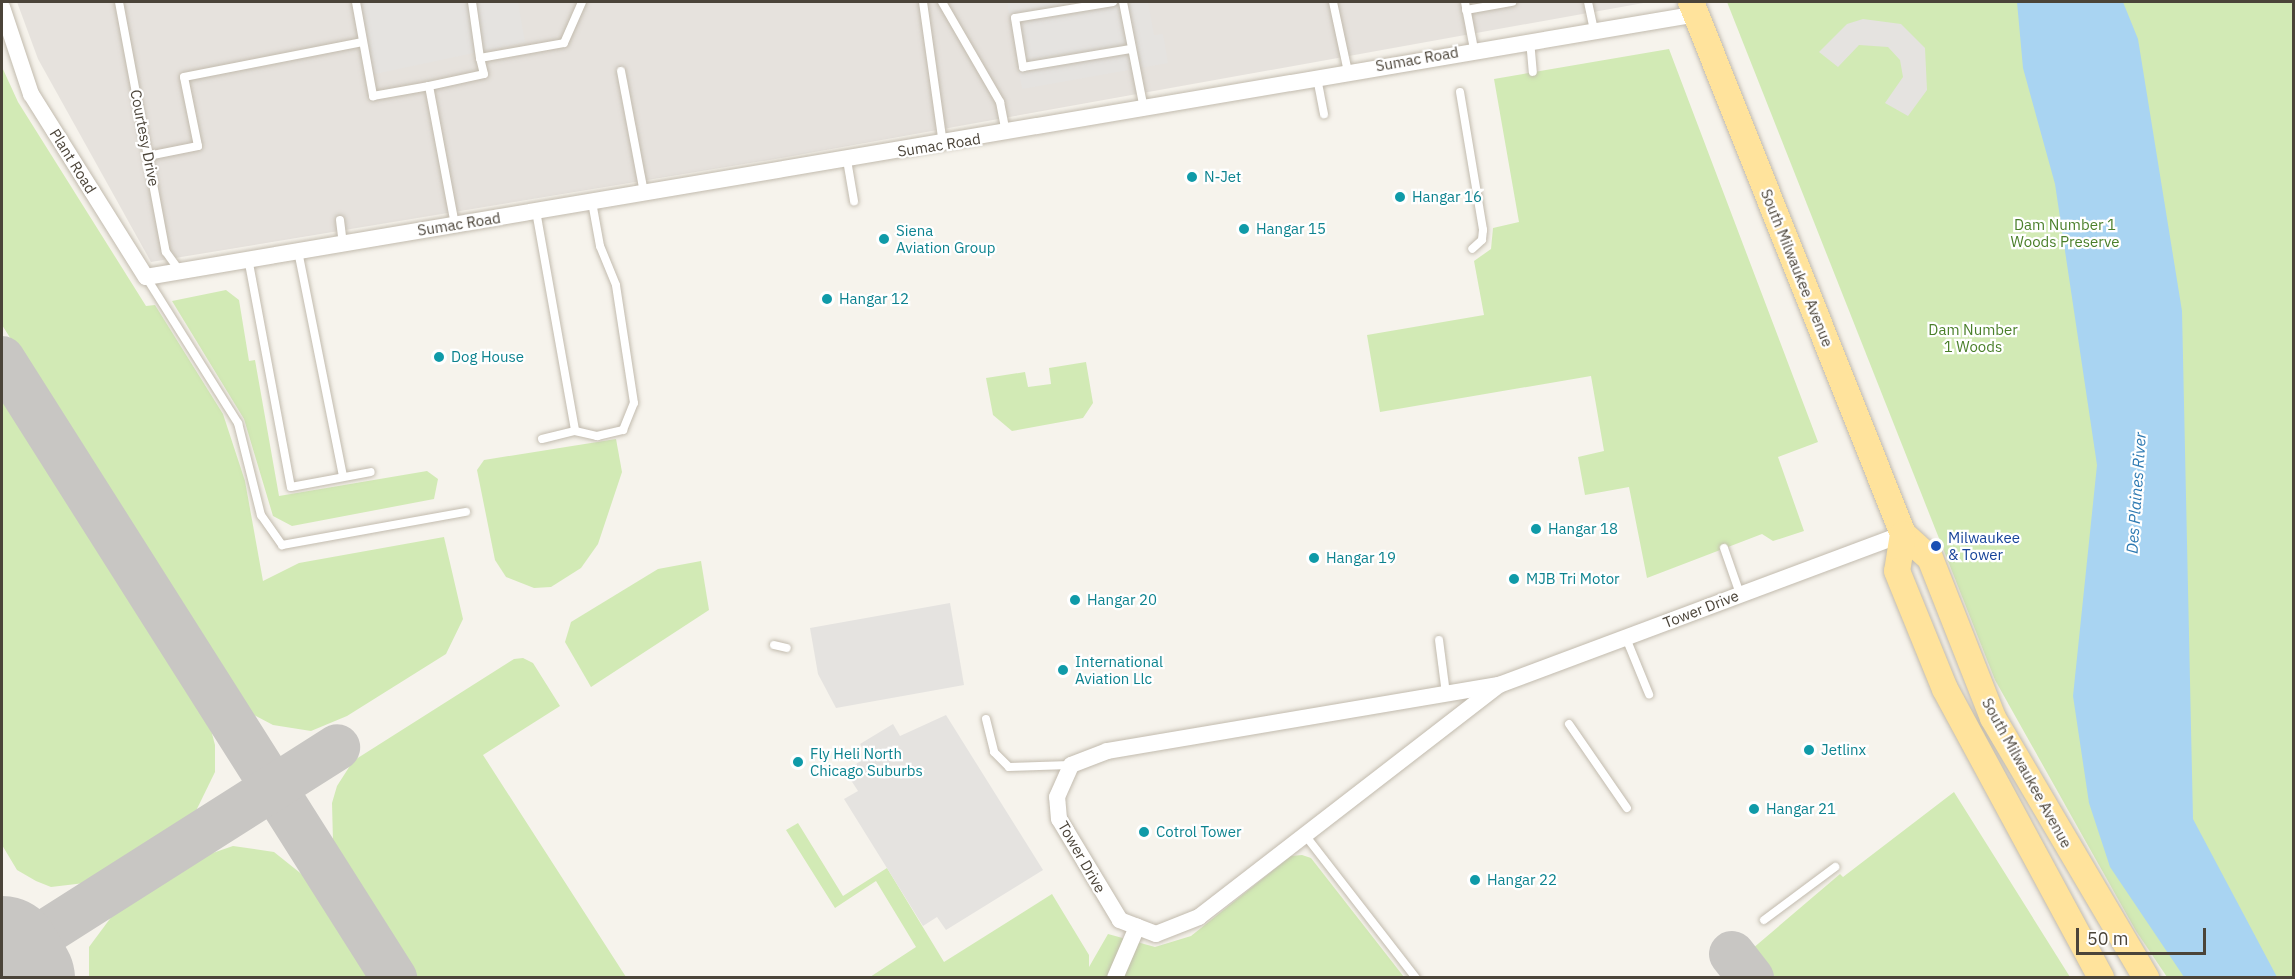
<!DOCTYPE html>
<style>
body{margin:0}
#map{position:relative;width:2295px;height:979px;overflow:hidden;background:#f6f3ec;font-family:"IBM Plex Sans",sans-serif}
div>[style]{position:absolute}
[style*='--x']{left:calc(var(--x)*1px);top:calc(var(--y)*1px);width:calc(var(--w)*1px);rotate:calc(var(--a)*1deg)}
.industrial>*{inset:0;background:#e6e2dd}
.green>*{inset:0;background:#d2eab5}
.parking>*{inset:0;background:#e5e3e0}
.water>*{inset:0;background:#a9d4f2}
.taxiway>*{height:46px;margin:-23px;padding:0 23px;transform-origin:23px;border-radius:23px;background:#c8c6c3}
.runway>*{height:117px;margin:-58.5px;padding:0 58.5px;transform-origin:58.5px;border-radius:58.5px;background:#c8c6c3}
.roads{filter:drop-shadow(0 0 2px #c2bbae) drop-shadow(0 0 2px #c2bbae)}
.lane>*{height:8px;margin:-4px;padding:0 4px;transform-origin:4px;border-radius:4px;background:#fff}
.street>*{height:16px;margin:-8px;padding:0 8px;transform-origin:8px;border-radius:8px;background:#fff}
.primary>*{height:26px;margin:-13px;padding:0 13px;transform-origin:13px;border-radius:13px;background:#ffe39c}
.dots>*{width:16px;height:16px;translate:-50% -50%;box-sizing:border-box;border:3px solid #fff;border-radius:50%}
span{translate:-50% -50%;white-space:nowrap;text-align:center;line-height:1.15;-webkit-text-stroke:4.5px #fff;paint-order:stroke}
.street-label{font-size:15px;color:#4b4439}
.culture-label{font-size:15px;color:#0d838f}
.left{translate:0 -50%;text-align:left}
.park-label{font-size:15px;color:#4a7f2a}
.transit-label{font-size:15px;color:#164399}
.water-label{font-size:16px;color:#2e7ab2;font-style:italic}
.frame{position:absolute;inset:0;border:3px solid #4b4439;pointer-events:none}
.scale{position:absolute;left:2076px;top:928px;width:130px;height:27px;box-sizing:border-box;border:3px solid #4b4439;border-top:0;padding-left:8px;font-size:18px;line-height:21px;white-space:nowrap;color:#4b4439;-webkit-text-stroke:4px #fff;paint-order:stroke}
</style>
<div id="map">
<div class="industrial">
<div style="clip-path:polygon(17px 2px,1649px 2px,787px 157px,151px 262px,38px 59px)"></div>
</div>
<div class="green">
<div style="clip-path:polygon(1727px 2px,2293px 2px,2293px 977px,2167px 977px,2136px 931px,1995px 680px)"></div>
<div style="clip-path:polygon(1669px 49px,1818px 442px,1778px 457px,1804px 531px,1773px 541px,1762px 534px,1647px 578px,1629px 487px,1585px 495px,1578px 457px,1604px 451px,1591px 376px,1380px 412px,1367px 335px,1484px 315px,1474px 261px,1491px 249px,1493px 228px,1519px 222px,1494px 79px)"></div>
<div style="clip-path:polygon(2px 67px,18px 102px,146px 306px,155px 305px,223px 414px,245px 481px,263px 581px,299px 563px,444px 537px,463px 619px,446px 654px,347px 716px,311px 731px,273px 725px,254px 715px,236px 695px,2px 325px)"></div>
<div style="clip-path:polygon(226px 290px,239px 300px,249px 361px,255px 360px,279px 496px,427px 471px,438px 479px,434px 499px,292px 526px,273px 516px,244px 419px,172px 301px)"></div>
<div style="clip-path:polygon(1086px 362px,1093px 403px,1083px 418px,1012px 431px,993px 415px,986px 378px,1025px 372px,1028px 387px,1051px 384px,1049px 368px)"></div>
<div style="clip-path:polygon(2px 396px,209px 722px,215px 745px,215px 772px,193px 817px,93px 882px,51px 887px,36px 881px,17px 870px,2px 845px)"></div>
<div style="clip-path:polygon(616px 439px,622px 472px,598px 544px,581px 568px,551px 587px,534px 588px,506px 577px,495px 560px,477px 470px,484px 460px)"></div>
<div style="clip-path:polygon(701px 561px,709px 610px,591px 687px,565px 642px,571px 622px,658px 569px)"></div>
<div style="clip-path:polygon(523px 658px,533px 663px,560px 706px,483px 755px,626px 977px,416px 977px,333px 842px,332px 803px,337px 786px,353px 761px,514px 659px)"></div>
<div style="clip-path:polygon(1954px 792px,2070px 977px,1774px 977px,1752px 949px,1840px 874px,1843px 877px)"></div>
<div style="clip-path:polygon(798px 823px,843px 896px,887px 868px,944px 962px,1052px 894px,1089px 955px,1089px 967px,1108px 934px,1155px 947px,1191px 936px,1291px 856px,1302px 855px,1311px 858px,1404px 977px,870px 977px,916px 947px,876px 881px,835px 908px,786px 830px)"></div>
<div style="clip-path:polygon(233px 846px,274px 852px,309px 880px,371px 977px,89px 977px,89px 947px,115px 912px,201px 857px)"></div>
</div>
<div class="parking">
<div style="clip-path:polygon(356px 2px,518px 2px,525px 42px,370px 75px)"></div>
<div style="clip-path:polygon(1007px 2px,1148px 2px,1154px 35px,1163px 34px,1168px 63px,1022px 89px)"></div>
<div style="clip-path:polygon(1863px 19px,1901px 24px,1925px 48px,1927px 90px,1908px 116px,1885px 103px,1903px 77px,1900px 60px,1888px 47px,1859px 45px,1838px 67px,1819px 52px,1847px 24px)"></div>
<div style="clip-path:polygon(950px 603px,964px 685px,836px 708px,818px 674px,810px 628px)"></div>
<div style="clip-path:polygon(946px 715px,1043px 870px,946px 930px,937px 917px,923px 926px,844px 799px,858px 791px,845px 771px,867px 757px,860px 744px,893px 724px,900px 736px)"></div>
</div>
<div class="water">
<div style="clip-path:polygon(2017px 2px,2123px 2px,2138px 39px,2182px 311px,2193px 819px,2277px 977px,2184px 977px,2110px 867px,2089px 803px,2073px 696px,2097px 465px,2055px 184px,2023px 68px)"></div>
</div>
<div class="taxiway">
<div style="--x:2;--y:359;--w:733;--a:57.65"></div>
<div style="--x:1732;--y:954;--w:31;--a:52"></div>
<div style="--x:2;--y:960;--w:397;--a:-32.4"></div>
</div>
<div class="runway">
<div style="--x:2;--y:954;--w:28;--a:60"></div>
</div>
<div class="roads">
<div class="lane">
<div style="--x:119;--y:2;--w:254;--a:79.4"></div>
<div style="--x:166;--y:252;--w:22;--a:54"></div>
<div style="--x:356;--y:2;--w:96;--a:79.7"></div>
<div style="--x:373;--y:96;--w:57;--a:-10.1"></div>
<div style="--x:429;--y:86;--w:141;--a:79.4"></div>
<div style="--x:472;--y:2;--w:57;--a:81.9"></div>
<div style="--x:480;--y:58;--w:85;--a:-10.1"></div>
<div style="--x:564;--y:43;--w:45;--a:-66.3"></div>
<div style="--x:923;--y:2;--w:143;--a:82"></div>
<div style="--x:942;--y:2;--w:116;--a:59.9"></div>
<div style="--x:1000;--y:102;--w:31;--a:79"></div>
<div style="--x:1113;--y:2;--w:99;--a:170.7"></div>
<div style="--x:1015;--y:18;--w:50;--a:80.7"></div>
<div style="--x:1023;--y:67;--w:109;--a:-9.5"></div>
<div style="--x:1123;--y:2;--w:109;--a:78.9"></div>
<div style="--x:1333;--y:2;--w:72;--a:77.9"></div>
<div style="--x:1465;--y:2;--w:48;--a:79.2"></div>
<div style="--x:1588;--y:2;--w:29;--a:78"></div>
<div style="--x:1466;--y:10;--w:47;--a:-9.9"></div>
<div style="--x:1530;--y:40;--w:32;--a:85"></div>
<div style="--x:621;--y:71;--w:124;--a:79.3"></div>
<div style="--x:1317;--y:78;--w:37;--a:79"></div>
<div style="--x:429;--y:86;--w:56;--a:-12.3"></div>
<div style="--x:484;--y:74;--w:16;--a:-104"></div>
<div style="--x:1460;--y:92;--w:140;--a:80.5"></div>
<div style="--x:1483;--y:230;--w:10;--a:96"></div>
<div style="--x:1482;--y:240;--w:13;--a:138"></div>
<div style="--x:148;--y:156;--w:51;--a:-11.3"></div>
<div style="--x:198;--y:146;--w:70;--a:-101.5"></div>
<div style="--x:184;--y:77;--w:182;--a:-11.1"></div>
<div style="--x:847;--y:160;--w:42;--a:80.3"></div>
<div style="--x:536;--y:211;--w:223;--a:79.9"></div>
<div style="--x:340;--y:220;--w:23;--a:83"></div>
<div style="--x:298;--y:251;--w:230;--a:78.7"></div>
<div style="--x:248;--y:258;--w:233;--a:79.4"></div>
<div style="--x:291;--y:487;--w:81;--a:-10.6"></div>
<div style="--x:146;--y:277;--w:173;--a:57.8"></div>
<div style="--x:238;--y:423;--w:95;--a:76"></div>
<div style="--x:261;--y:515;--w:37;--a:55"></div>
<div style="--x:282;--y:545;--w:187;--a:-10.2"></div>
<div style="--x:542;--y:439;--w:34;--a:-14"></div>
<div style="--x:575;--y:431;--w:23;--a:13"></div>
<div style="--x:597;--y:436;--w:27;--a:-13"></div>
<div style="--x:623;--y:430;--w:29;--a:-68"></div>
<div style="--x:634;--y:403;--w:119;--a:-98.7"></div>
<div style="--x:616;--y:285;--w:42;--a:-112.3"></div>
<div style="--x:600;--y:246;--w:45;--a:-100.3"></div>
<div style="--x:1724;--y:548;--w:49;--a:70.8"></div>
<div style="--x:1626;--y:638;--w:61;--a:67.7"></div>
<div style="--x:1439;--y:640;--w:54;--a:82.6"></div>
<div style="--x:774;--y:645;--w:13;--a:13"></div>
<div style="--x:986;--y:719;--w:34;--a:76"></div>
<div style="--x:994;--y:752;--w:21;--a:45"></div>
<div style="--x:1009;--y:767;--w:61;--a:-1.9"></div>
<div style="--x:1569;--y:724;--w:102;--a:55.4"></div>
<div style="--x:1305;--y:835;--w:181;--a:52.2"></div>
<div style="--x:1764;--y:920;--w:89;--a:-36.7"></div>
</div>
<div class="street">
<div style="--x:2;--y:7;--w:92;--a:71.6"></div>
<div style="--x:31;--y:94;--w:216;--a:57.9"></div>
<div style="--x:146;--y:277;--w:1573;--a:-9.62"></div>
<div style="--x:1499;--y:685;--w:379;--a:142.3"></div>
<div style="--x:1199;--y:917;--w:46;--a:158.4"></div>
<div style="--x:1156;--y:934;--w:39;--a:-159"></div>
<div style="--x:1120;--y:920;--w:118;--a:-121.1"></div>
<div style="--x:1059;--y:819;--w:22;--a:-95"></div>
<div style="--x:1057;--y:797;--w:35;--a:-66"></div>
<div style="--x:1071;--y:765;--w:39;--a:-21"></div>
<div style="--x:1107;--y:751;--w:398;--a:-9.6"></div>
<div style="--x:1499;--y:685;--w:431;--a:-20.5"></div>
<div style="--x:1115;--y:978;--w:56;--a:-66.7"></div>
</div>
<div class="primary">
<div style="--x:1691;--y:2;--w:573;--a:68.27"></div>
<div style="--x:1903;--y:534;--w:36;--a:42"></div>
<div style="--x:1930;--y:558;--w:172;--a:68.5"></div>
<div style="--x:1993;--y:718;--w:302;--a:59.5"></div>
<div style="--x:1903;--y:534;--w:37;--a:99"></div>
<div style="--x:1897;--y:571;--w:127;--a:67.9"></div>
<div style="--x:1945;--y:689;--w:328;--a:61.6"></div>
</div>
</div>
<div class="dots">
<div style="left:1192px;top:177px;background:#0f9aa8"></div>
<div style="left:1400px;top:197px;background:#0f9aa8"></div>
<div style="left:1244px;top:229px;background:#0f9aa8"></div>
<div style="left:884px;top:239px;background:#0f9aa8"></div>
<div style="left:827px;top:299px;background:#0f9aa8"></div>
<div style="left:439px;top:357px;background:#0f9aa8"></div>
<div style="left:1536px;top:529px;background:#0f9aa8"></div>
<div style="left:1936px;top:546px;background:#1a4fb4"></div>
<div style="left:1314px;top:558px;background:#0f9aa8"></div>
<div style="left:1514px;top:579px;background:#0f9aa8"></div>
<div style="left:1075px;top:600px;background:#0f9aa8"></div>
<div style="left:1063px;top:670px;background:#0f9aa8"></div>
<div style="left:1809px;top:750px;background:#0f9aa8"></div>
<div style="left:798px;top:762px;background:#0f9aa8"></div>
<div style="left:1754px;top:809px;background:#0f9aa8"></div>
<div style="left:1144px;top:832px;background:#0f9aa8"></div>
<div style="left:1475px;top:880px;background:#0f9aa8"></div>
</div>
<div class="street-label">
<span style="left:1417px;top:59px;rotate:-10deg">Sumac Road</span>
<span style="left:145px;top:138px;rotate:79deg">Courtesy Drive</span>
<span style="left:939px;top:145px;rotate:-9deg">Sumac Road</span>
<span style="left:73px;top:161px;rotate:58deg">Plant Road</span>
<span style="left:459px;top:224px;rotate:-9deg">Sumac Road</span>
<span style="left:1797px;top:268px;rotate:68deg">South Milwaukee Avenue</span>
<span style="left:1701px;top:609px;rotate:-21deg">Tower Drive</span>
<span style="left:2027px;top:773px;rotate:61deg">South Milwaukee Avenue</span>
<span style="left:1082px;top:857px;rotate:60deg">Tower Drive</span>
</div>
<div class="culture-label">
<span class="left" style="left:1204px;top:177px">N-Jet</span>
<span class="left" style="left:1412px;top:197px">Hangar 16</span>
<span class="left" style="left:1256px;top:229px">Hangar 15</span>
<span class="left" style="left:896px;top:239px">Siena<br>Aviation Group</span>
<span class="left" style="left:839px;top:299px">Hangar 12</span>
<span class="left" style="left:451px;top:357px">Dog House</span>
<span class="left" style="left:1548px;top:529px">Hangar 18</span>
<span class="left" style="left:1326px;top:558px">Hangar 19</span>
<span class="left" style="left:1526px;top:579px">MJB Tri Motor</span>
<span class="left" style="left:1087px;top:600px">Hangar 20</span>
<span class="left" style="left:1075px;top:670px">International<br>Aviation Llc</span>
<span class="left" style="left:1821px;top:750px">Jetlinx</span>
<span class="left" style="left:810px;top:762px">Fly Heli North<br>Chicago Suburbs</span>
<span class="left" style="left:1766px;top:809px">Hangar 21</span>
<span class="left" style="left:1156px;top:832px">Cotrol Tower</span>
<span class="left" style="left:1487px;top:880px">Hangar 22</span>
</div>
<div class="park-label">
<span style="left:2065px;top:233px">Dam Number 1<br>Woods Preserve</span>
<span style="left:1973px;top:338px">Dam Number<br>1 Woods</span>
</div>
<div class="transit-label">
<span class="left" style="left:1948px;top:546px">Milwaukee<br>&amp; Tower</span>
</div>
<div class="water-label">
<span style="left:2136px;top:493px;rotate:-86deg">Des Plaines River</span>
</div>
<div class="frame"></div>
<div class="scale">50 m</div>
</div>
